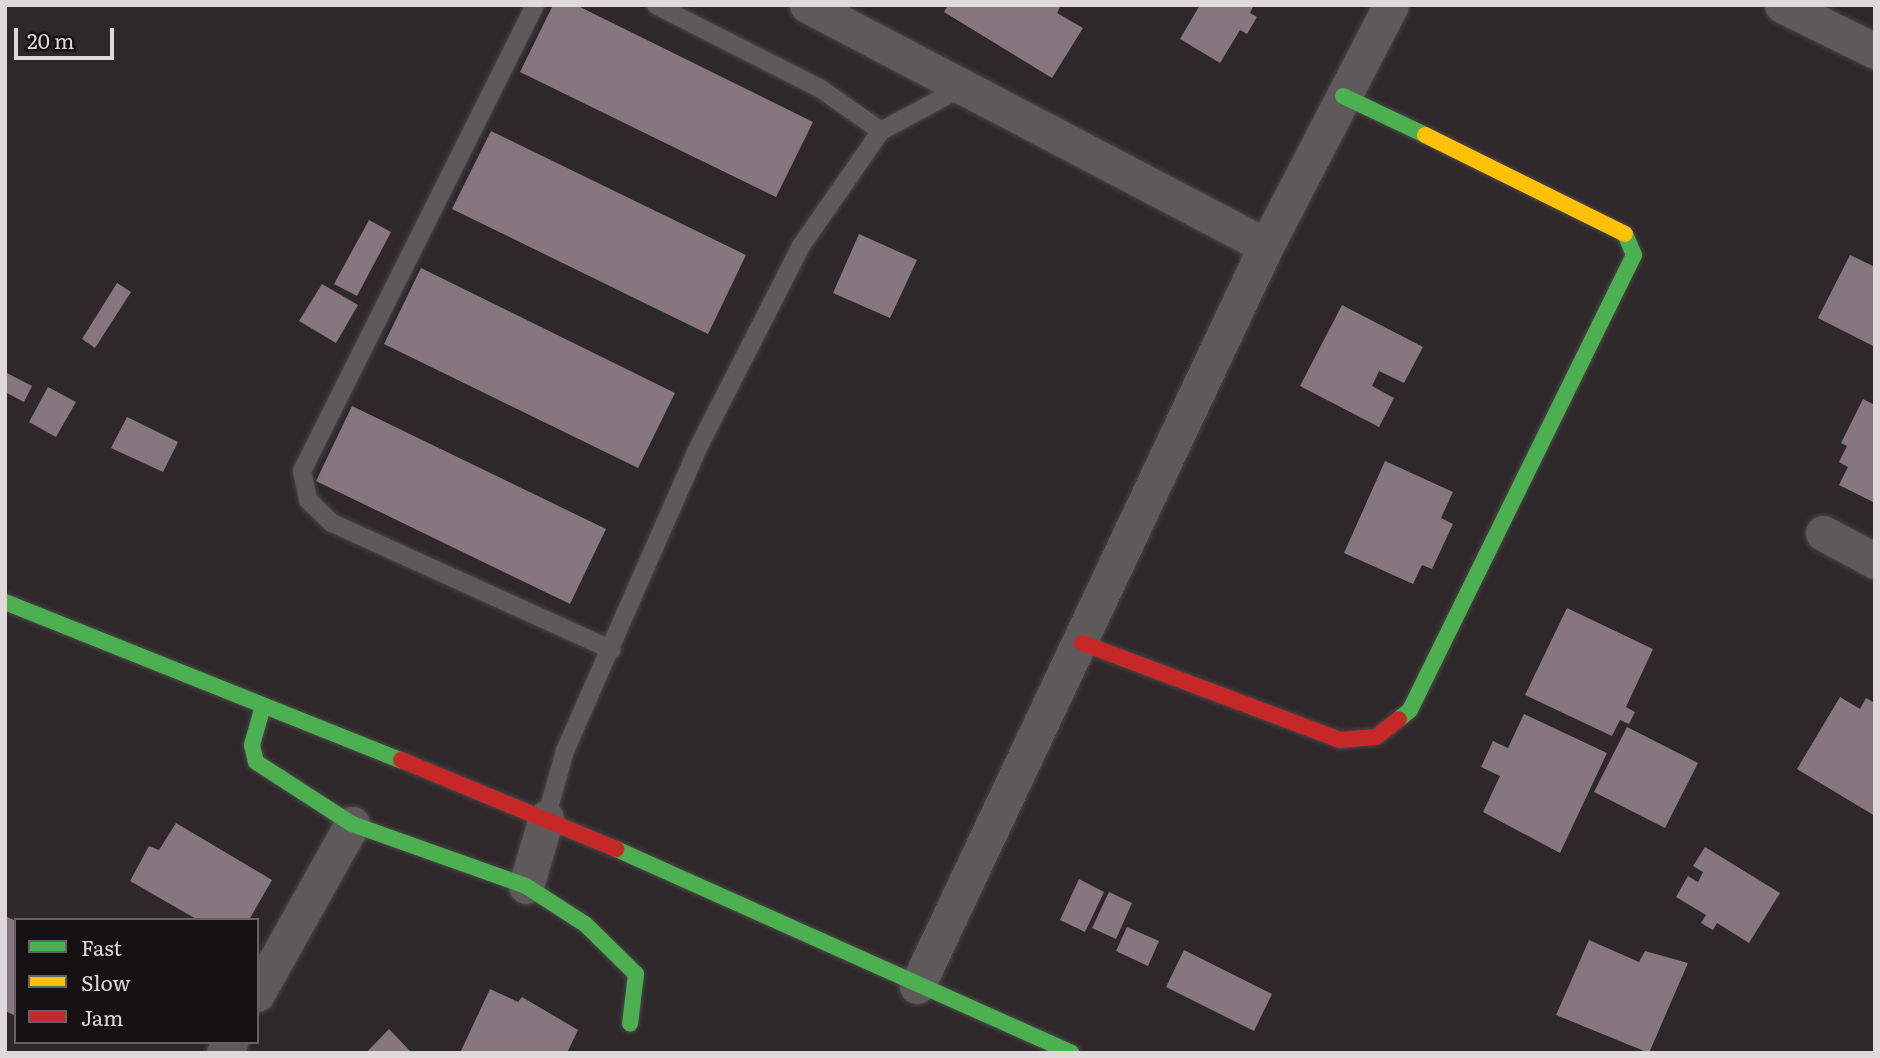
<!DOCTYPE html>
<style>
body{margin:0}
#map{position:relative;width:1880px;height:1058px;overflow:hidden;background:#2e282b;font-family:Literata,serif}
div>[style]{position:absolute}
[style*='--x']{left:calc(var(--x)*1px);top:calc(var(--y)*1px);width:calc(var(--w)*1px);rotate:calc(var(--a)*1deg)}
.building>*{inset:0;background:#86767d}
.roads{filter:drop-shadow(0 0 2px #4a4648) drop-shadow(0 0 2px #4a4648)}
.lane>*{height:18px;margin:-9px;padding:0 9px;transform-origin:9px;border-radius:9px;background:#5e5a5c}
.street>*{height:35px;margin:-17.5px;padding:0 17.5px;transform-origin:17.5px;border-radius:17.5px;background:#5e5a5c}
.fast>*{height:16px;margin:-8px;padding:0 8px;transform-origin:8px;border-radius:8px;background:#4caf50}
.slow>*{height:16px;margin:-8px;padding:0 8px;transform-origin:8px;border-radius:8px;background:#ffc107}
.jam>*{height:16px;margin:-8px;padding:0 8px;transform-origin:8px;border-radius:8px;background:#c62828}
span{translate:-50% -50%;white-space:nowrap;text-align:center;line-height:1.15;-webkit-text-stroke:7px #151112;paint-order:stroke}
.frame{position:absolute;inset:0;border:7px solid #dfd9db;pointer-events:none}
.legend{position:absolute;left:14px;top:918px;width:245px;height:126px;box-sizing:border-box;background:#151112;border:2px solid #666162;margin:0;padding:9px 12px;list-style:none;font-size:21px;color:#dfd9db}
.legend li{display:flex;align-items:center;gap:14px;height:35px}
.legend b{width:35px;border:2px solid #666162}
.scale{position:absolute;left:14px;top:28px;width:100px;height:32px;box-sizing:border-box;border:4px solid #dfd9db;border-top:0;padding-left:9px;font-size:21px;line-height:24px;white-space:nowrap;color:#dfd9db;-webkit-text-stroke:5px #151112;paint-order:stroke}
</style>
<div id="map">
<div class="building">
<div style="clip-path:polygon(553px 5px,576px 5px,813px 122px,776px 197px,520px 72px)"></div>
<div style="clip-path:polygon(948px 5px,1061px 5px,1057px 13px,1083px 28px,1052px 78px,944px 12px)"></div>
<div style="clip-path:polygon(1200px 5px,1254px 5px,1250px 13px,1257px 17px,1247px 34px,1240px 30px,1220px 63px,1180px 39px)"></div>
<div style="clip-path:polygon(491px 131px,746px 255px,708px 334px,452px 209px)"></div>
<div style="clip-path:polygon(369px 220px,391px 232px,357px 296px,334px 284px)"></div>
<div style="clip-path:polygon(859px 234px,917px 260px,890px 318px,833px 293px)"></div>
<div style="clip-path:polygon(1850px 255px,1875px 267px,1875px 347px,1818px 318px)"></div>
<div style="clip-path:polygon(421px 268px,675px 393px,638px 468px,384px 344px)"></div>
<div style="clip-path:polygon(117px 283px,131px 292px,95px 348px,82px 339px)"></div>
<div style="clip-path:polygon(322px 284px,358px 305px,336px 343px,299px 321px)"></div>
<div style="clip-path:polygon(1342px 305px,1423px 347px,1404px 383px,1379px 371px,1372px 386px,1394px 398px,1379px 427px,1300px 386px)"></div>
<div style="clip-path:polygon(5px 372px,32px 386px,24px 402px,5px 392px)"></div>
<div style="clip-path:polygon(48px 387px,76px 402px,56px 437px,29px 422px)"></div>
<div style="clip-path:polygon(1863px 399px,1875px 405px,1875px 503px,1839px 485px,1848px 467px,1839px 462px,1847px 446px,1841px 443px)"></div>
<div style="clip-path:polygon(352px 406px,606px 529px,570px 604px,316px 481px)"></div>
<div style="clip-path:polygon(127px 417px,178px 442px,163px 472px,111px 448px)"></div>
<div style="clip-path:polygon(1385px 461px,1453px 492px,1441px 518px,1453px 524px,1432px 569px,1422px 565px,1413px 584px,1344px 553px)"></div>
<div style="clip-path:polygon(1567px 608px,1653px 649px,1626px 707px,1635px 712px,1629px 724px,1620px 720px,1612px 736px,1525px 695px)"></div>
<div style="clip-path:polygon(1840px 697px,1860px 709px,1866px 698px,1875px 703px,1875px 816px,1797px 769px)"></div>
<div style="clip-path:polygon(1524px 714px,1607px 753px,1560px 853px,1483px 812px,1500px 776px,1481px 767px,1493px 741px,1508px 748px)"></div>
<div style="clip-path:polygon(1627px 727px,1698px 763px,1665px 828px,1594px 792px)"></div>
<div style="clip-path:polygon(176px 823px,272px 880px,249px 920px,198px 920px,130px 881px,149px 846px,159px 850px)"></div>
<div style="clip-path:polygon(1705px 847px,1780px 893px,1749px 943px,1717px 923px,1713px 930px,1701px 923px,1706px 915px,1676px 897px,1688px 876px,1698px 882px,1703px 872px,1693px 866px)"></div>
<div style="clip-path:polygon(1079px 879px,1104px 892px,1085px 932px,1060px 920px)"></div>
<div style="clip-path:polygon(1109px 892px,1132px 903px,1116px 939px,1092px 928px)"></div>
<div style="clip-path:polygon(5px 916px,16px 921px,16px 1016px,5px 1011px)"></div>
<div style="clip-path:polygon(1127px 927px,1159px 941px,1148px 966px,1116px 951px)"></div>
<div style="clip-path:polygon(1589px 940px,1639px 962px,1645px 951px,1688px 963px,1649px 1053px,1556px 1015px)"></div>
<div style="clip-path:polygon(1184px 950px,1272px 994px,1254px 1031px,1166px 987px)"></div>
<div style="clip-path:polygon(490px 989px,518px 1002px,522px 997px,578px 1030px,567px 1053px,460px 1053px)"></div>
<div style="clip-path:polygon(389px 1029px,412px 1053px,366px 1053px)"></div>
</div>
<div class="roads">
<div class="lane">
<div style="--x:535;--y:5;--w:521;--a:116.57"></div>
<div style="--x:302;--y:471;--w:30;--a:78"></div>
<div style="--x:308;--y:500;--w:33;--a:44"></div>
<div style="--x:332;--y:523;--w:307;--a:24.4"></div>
<div style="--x:656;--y:5;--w:185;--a:27"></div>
<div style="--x:821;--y:89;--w:73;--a:35"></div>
<div style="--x:546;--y:818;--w:70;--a:-74.2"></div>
<div style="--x:565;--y:751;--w:326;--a:-66.3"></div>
<div style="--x:696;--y:452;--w:231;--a:-63"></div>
<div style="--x:801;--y:246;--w:140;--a:-55.2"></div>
<div style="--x:881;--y:131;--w:91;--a:-28.3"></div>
</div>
<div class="street">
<div style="--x:807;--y:5;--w:518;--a:27.7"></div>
<div style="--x:1782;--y:5;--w:104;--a:26.3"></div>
<div style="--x:1823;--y:533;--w:59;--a:28.3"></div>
<div style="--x:526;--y:886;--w:71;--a:-73.6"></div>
<div style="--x:917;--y:986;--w:818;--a:-64.75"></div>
<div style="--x:1266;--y:246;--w:271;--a:-62.6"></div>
<div style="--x:257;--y:994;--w:195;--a:-60.8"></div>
<div style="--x:224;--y:1053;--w:13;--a:-61"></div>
</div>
<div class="fast">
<div style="--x:1343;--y:96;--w:91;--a:25.4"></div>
<div style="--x:5;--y:602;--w:426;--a:21.8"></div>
<div style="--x:263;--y:706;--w:41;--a:105.8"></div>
<div style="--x:252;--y:745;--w:17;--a:77"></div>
<div style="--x:256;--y:762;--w:114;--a:32.9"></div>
<div style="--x:352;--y:824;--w:185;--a:19.6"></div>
<div style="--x:526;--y:886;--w:70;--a:32.8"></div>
<div style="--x:585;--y:924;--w:71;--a:44.4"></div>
<div style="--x:636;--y:974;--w:50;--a:96.8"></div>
<div style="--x:1399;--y:719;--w:14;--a:-39"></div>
<div style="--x:1410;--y:710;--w:507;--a:-63.79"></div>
<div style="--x:1634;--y:255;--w:23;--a:-113"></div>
<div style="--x:616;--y:849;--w:499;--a:24.1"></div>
</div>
<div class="slow">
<div style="--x:1425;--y:135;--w:223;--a:26.3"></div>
</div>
<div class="jam">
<div style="--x:1082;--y:643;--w:276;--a:20.6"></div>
<div style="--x:1340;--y:740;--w:36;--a:-5"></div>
<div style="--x:1376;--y:737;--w:29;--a:-38"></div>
<div style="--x:401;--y:760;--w:233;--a:22.5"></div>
</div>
</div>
<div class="frame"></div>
<ul class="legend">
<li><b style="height:9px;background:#4caf50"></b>Fast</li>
<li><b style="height:9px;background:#ffc107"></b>Slow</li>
<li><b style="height:9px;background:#c62828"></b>Jam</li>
</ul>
<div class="scale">20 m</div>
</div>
